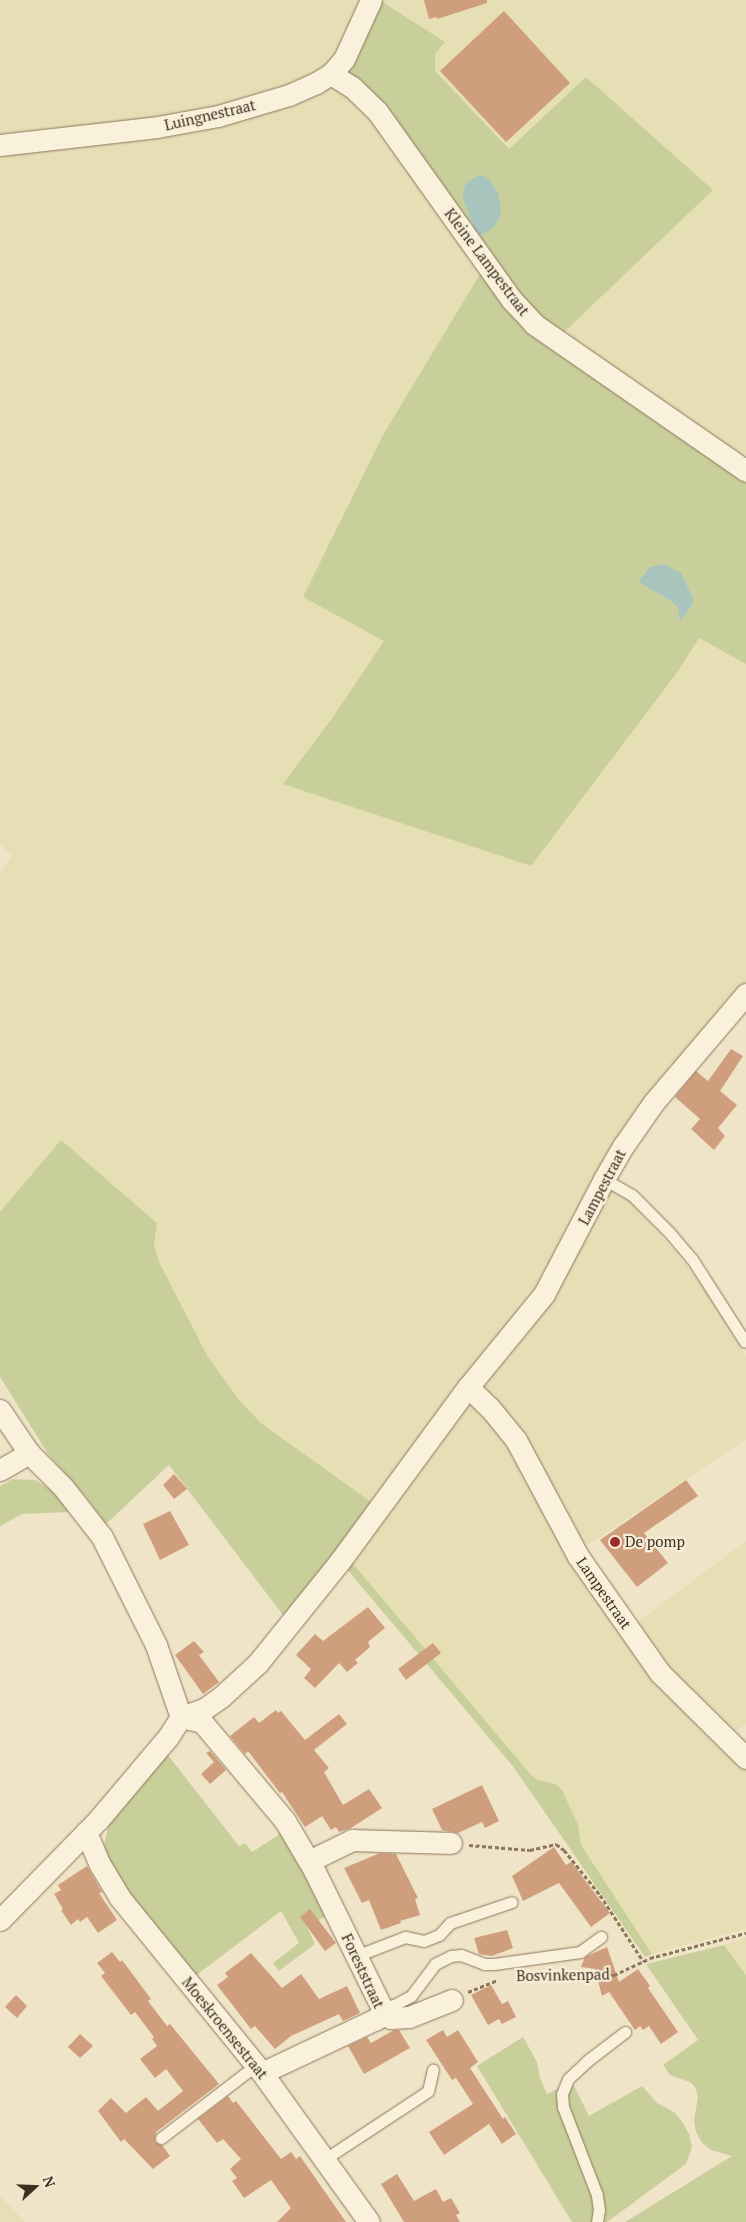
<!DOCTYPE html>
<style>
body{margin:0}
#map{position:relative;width:746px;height:2222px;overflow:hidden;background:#f0e4c8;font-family:"PT Serif",serif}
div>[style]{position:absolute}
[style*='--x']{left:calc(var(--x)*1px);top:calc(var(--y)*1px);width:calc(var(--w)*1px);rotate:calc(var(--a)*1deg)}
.farmland>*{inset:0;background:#e6deb5}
.green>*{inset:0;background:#c9cf9b}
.water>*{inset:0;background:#a9c4bc}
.building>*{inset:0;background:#cf9f7d}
.path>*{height:3px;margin-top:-1.5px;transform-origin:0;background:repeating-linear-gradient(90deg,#8d765c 0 4px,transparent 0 6.5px)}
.roads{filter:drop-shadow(0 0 1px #8d765c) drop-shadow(0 0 1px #8d765c)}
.lane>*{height:11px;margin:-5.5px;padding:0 5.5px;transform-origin:5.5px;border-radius:5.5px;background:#faf1dc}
.street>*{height:21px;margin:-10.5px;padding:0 10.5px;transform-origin:10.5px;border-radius:10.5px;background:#faf1dc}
.dots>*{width:14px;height:14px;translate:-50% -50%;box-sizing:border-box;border:2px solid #f7eed8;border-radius:50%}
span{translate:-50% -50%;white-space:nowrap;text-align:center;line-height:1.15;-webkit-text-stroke:4.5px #f7eed8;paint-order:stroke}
.street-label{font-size:15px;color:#3d2e20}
.poi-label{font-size:15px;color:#3d2e20}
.left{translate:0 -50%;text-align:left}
.north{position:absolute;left:10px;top:2162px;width:50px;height:50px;-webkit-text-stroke:4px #f7eed8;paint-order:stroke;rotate:70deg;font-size:14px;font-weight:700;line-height:20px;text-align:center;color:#3d2e20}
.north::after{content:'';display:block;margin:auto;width:18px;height:22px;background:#3d2e20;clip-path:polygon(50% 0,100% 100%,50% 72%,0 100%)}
</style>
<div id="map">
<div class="farmland">
<div style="clip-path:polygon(0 0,362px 0,343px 41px,329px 62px,300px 84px,219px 108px,0 138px)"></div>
<div style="clip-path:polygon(382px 0,746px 0,746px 462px,559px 337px,712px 190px,582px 82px,509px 149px,435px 71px,435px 54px,444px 42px)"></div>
<div style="clip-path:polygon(335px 86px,349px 91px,483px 269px,383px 435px,303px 597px,384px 641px,333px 717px,284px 783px,678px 671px,699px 638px,746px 664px,746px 985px,542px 1279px,374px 1504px,262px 1424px,240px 1401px,208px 1357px,160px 1264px,154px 1246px,157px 1223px,62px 1141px,0 1212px,0 872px,12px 856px,0 844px,0 151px)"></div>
<div style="clip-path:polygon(602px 1192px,613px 1192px,628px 1199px,673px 1249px,709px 1294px,746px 1357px,746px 1439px,582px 1549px,483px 1385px)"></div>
<div style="clip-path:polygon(472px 1404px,494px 1421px,568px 1551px,746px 1768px,746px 1929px,652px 1954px,581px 1845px,578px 1825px,547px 1781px,538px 1780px,532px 1776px,350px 1560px,460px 1408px)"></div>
<div style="clip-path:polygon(746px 1541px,746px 1724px,729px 1735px,632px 1626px)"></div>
<div style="clip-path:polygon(746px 1937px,746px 1975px,724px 1945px)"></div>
<div style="clip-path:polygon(0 2196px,25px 2222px,0 2222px)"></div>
</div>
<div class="green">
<div style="clip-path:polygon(380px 0,445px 42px,435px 54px,435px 71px,509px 149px,586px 77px,713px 190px,559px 337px,545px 327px,475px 240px,485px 233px,501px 205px,498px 193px,491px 181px,462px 196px,472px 222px,466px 228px,346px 73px)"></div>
<div style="clip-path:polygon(evenodd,483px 269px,512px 316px,746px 477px,746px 664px,699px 638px,678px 671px,531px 866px,283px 784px,333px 717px,384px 641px,303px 597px,383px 435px,483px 269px,682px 574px,693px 598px,681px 621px,678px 608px,671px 601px,638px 582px,682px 574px)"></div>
<div style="clip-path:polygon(61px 1140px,157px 1223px,154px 1246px,160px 1264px,208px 1357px,240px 1401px,262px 1424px,374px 1504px,286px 1619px,169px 1465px,106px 1524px,82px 1492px,48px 1454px,0 1377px,0 1212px)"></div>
<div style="clip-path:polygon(13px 1479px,35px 1480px,56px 1493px,69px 1512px,22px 1514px,0 1526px,0 1486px)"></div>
<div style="clip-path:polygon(350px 1560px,532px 1776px,538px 1780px,555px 1784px,562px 1790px,578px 1825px,581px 1845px,652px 1954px,645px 1957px,512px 1765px,345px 1567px)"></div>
<div style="clip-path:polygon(167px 1754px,239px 1846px,245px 1843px,252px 1852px,286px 1830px,330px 1913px,307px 1927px,315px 1944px,279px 1971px,273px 1963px,299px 1943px,281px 1911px,194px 1977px,180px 1962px,116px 1874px,107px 1856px,104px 1845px,109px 1824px)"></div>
<div style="clip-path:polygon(724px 1945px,746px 1975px,746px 2222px,625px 2222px,732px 2156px,711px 2150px,702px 2143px,696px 2132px,694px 2120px,698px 2097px,695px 2087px,690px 2082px,670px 2075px,663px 2065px,698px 2040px,646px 1964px)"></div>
<div style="clip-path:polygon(523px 2037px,537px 2062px,540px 2078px,547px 2094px,572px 2082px,589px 2116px,642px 2086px,657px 2103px,674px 2112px,683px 2123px,689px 2134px,692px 2147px,686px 2164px,607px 2222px,572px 2222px,477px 2066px)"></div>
</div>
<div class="water">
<div style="clip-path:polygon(483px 175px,491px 181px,498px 193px,501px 205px,500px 217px,493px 228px,480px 236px,474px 229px,462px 196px,466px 183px,477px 176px)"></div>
<div style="clip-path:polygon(664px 564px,682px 574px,693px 598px,692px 605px,680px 622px,678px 608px,671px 601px,638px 582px,650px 567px)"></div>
</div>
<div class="building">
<div style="clip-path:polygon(424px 0,487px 0,487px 3px,437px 19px,437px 17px,429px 19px)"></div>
<div style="clip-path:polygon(504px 11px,570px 83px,506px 142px,440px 71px)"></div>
<div style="clip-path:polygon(731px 1049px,743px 1056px,720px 1091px,737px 1105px,718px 1128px,725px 1136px,714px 1150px,691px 1129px,700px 1119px,675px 1097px,696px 1071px,708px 1081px)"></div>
<div style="clip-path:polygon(174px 1474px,187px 1489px,174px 1499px,163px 1485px)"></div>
<div style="clip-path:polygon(686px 1480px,698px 1496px,644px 1533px,668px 1563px,637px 1587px,600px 1540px)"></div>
<div style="clip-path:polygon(170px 1511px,189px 1545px,160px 1560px,143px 1524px)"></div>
<div style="clip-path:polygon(368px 1607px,385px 1628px,368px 1642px,370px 1647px,355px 1660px,358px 1663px,347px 1672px,339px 1663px,315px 1688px,304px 1678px,311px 1669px,296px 1655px,315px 1634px,323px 1641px)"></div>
<div style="clip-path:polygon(194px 1641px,204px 1652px,199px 1655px,219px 1682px,203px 1694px,175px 1655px)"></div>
<div style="clip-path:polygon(433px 1643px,441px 1653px,406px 1680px,398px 1669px)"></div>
<div style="clip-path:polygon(276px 1710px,278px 1713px,281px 1711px,305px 1740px,339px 1714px,347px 1724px,314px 1750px,329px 1768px,324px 1772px,343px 1805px,369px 1789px,382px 1808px,351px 1828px,339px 1832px,336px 1827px,331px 1830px,322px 1816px,305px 1827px,282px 1792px,280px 1793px,248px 1751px,245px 1754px,230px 1736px,254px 1717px,259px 1723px)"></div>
<div style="clip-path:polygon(210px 1751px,226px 1770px,210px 1784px,201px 1774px,214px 1762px,206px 1753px)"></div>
<div style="clip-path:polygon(482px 1785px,499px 1821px,485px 1828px,482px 1822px,458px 1833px,442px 1830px,432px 1809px)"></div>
<div style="clip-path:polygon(554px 1847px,566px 1865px,571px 1862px,610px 1913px,591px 1927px,559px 1883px,523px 1901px,512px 1876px)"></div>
<div style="clip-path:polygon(380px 1853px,396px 1854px,418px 1898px,415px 1899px,420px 1915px,400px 1921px,401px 1923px,381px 1930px,369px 1900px,362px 1903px,344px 1868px)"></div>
<div style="clip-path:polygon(87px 1866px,102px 1892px,99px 1893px,117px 1920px,98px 1933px,87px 1917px,80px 1922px,78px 1919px,71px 1925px,61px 1910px,63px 1909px,54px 1894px,61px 1890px,58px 1885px)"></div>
<div style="clip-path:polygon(310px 1909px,336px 1943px,325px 1951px,300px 1917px)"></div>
<div style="clip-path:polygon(507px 1930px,513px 1948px,492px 1956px,479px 1954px,474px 1938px)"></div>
<div style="clip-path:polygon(607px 1947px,619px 1982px,638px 1969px,650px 1986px,648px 1988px,678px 2032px,661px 2044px,649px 2026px,643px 2030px,640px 2026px,635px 2030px,609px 1992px,602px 1996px,595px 1969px,581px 1967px,585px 1957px)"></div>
<div style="clip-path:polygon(112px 1952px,120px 1962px,122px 1960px,151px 1999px,148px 2001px,167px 2026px,170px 2024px,219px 2084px,156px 2132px,155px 2142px,162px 2145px,170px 2156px,153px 2169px,124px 2139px,121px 2142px,98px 2111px,111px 2098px,126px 2113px,146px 2097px,158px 2111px,183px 2091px,166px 2069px,155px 2078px,140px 2059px,157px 2046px,152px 2039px,154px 2037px,135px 2012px,131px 2015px,101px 1976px,105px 1973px,97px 1963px)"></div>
<div style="clip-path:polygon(251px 1953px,282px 1988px,301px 1974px,319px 1999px,347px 1986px,360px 2013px,343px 2021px,339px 2014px,291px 2036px,275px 2049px,255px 2026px,251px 2029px,217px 1985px,228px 1977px,225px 1973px)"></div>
<div style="clip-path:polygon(491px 1985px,502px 2004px,508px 2001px,516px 2017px,502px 2024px,499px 2019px,488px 2025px,471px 1995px)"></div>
<div style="clip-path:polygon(16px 1995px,27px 2006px,17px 2018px,5px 2007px)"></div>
<div style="clip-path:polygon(394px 2030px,399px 2030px,410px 2048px,364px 2074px,348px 2046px,367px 2037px,371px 2043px)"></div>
<div style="clip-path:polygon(443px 2030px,447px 2037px,458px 2030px,478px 2062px,470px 2068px,503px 2119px,505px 2117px,516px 2134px,502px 2144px,489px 2124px,444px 2155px,429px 2132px,473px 2104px,456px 2078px,452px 2080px,426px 2040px)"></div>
<div style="clip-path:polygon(80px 2034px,93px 2046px,80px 2058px,68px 2047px)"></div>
<div style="clip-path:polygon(228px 2096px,233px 2103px,236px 2101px,281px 2159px,291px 2152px,296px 2159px,300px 2156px,346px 2222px,277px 2222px,291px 2208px,271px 2180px,244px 2198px,232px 2181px,237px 2178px,230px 2169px,241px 2159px,223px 2139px,217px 2143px,198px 2119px)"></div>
<div style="clip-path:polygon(397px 2174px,414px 2201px,436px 2189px,443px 2202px,451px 2198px,460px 2213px,456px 2215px,460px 2222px,404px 2222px,381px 2184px)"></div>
</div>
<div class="path">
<div style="--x:469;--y:1845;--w:61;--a:4.7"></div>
<div style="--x:530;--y:1850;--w:27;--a:-13"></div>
<div style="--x:556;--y:1844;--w:10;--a:37"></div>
<div style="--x:564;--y:1850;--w:58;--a:51.3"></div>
<div style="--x:600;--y:1895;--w:79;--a:56.9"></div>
<div style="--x:533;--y:1975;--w:81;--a:0"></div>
<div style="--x:614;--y:1975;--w:40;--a:-25"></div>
<div style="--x:650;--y:1958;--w:99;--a:-14.6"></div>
<div style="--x:468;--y:1992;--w:31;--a:-22"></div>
</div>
<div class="roads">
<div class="lane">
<div style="--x:604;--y:1179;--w:32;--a:30"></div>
<div style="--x:632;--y:1195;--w:52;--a:45"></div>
<div style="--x:669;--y:1232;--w:35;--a:50"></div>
<div style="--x:692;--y:1259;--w:98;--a:57.4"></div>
<div style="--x:356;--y:1956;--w:53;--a:-21.2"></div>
<div style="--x:405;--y:1937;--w:19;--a:12"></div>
<div style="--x:424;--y:1941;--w:16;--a:-22"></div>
<div style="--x:439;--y:1935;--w:16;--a:-47"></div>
<div style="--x:450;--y:1923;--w:65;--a:-18.7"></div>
<div style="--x:382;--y:2007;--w:12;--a:-9"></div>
<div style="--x:394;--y:2005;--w:19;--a:-28"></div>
<div style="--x:411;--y:1996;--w:40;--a:-53"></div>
<div style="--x:435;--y:1964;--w:18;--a:-27"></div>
<div style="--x:451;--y:1956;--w:10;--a:-6"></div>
<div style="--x:461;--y:1955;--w:25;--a:21"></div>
<div style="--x:484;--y:1964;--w:10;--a:0"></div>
<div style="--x:494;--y:1964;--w:87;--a:-7.9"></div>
<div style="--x:580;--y:1952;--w:26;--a:-36"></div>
<div style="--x:161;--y:2138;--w:120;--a:-37.5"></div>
<div style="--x:325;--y:2159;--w:123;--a:-33.4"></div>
<div style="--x:428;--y:2091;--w:22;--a:-77"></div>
<div style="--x:597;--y:2222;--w:12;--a:-81"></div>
<div style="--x:599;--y:2210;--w:15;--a:-98"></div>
<div style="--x:597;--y:2195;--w:94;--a:-111.1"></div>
<div style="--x:563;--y:2107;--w:13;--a:-94"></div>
<div style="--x:562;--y:2094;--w:16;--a:-68"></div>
<div style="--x:568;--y:2079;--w:26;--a:-43"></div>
<div style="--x:587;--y:2061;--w:48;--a:-37.3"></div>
</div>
<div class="street">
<div style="--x:331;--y:74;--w:25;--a:32"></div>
<div style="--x:352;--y:87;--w:35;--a:44"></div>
<div style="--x:377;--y:111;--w:231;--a:54.5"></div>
<div style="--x:511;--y:299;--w:34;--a:47"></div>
<div style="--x:534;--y:324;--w:258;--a:34.7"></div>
<div style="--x:0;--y:145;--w:158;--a:-6.5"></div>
<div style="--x:157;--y:127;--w:62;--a:-10.2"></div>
<div style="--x:218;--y:116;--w:74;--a:-16.5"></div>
<div style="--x:289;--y:95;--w:30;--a:-24"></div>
<div style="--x:316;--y:83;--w:17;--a:-31"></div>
<div style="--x:331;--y:74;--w:20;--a:-49"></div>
<div style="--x:344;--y:59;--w:65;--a:-65.4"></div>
<div style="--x:468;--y:1387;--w:30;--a:44"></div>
<div style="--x:490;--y:1408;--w:41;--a:50.9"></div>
<div style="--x:516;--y:1440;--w:132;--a:61.9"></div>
<div style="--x:578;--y:1556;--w:143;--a:55"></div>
<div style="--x:660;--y:1673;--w:121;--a:44.7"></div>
<div style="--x:0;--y:1410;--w:52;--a:56"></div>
<div style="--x:29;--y:1453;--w:48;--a:45"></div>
<div style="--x:63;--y:1487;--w:63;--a:52"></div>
<div style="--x:102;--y:1537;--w:121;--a:63.4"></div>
<div style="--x:156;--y:1645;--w:76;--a:70.9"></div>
<div style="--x:181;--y:1717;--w:24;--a:123"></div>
<div style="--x:168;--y:1737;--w:109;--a:130.1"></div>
<div style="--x:98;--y:1820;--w:140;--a:134.4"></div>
<div style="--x:0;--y:1470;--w:34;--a:-30"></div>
<div style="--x:181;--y:1717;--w:24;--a:-19"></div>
<div style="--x:204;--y:1709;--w:21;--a:-35"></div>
<div style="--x:221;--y:1697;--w:50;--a:-42.6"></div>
<div style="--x:258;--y:1663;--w:131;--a:-51.2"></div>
<div style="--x:340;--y:1561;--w:216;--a:-53.7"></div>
<div style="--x:468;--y:1387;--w:120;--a:-50.7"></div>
<div style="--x:544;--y:1294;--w:130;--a:-62.4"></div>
<div style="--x:604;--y:1179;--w:39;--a:-60"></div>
<div style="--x:624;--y:1145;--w:52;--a:-55.1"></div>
<div style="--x:654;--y:1102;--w:142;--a:-49.6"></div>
<div style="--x:181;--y:1717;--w:22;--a:13"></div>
<div style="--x:202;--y:1722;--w:129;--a:50"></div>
<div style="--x:285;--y:1821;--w:57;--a:59.4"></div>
<div style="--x:314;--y:1870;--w:158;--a:63.8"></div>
<div style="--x:384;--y:2012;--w:11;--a:139"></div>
<div style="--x:376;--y:2019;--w:126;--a:154.7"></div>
<div style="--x:86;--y:1832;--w:34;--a:67"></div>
<div style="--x:99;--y:1863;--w:41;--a:59"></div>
<div style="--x:120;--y:1898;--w:225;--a:50.9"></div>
<div style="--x:262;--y:2073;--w:183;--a:54.3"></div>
<div style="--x:309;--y:1861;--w:48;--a:-26"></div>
<div style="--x:352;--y:1840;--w:99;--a:1.7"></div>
<div style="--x:384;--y:2012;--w:8;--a:45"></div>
<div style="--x:390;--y:2018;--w:19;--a:-3"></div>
<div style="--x:409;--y:2017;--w:46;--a:-21.6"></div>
</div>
</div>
<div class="dots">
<div style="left:615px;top:1542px;background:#9e2a2b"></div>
</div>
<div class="street-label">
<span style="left:210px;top:115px;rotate:-13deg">Luingnestraat</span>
<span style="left:487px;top:262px;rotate:53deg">Kleine Lampestraat</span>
<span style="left:602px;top:1187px;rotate:-62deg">Lampestraat</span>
<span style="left:604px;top:1593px;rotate:55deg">Lampestraat</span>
<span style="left:363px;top:1971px;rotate:65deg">Foreststraat</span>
<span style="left:563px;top:1975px;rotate:-1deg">Bosvinkenpad</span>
<span style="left:225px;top:2028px;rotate:51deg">Moeskroensestraat</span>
</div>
<div class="poi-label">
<span class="left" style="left:625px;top:1542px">De pomp</span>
</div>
<div class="north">N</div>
</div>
